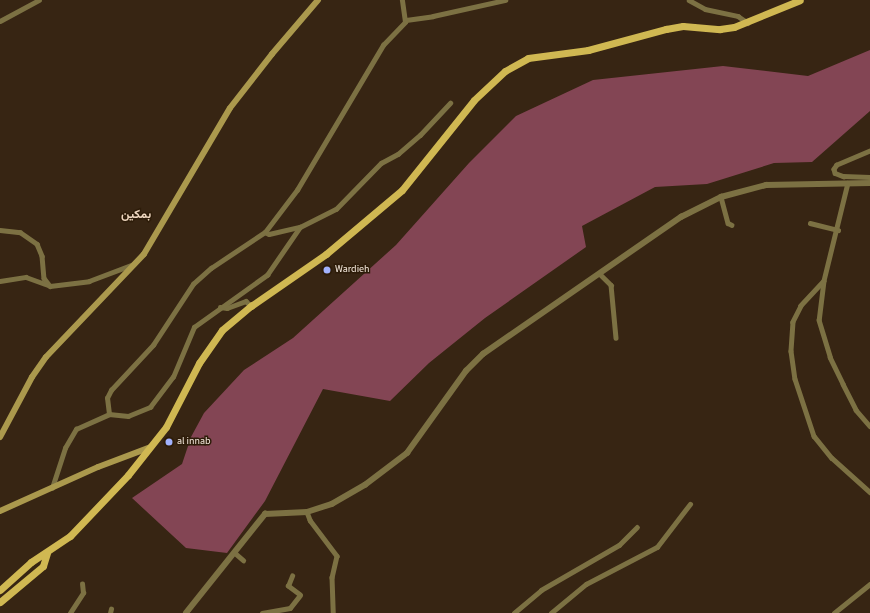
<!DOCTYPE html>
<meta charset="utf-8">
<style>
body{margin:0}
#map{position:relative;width:870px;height:613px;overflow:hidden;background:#372513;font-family:"Source Sans 3",Vazirmatn,sans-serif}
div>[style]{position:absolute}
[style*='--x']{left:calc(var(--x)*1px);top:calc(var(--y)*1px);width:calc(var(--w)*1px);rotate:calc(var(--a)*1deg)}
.forest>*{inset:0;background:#834554}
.minor>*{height:4.5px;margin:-2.25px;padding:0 2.25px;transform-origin:2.25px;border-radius:2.25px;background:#7c7143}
.tertiary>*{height:5.5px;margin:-2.75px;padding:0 2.75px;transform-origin:2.75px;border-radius:2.75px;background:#7c7143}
.secondary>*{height:6px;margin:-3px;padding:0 3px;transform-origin:3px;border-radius:3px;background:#ab994d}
.primary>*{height:7px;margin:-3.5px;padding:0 3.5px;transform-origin:3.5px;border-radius:3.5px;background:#d0b852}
.dots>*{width:11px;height:11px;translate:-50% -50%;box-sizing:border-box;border:2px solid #2d1c09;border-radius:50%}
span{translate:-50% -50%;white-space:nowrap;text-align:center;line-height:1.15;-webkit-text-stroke:3px #2d1c09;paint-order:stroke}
.poi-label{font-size:10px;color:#f8ece0}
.left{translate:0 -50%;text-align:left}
.quarter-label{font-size:12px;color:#f0d8c1;font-weight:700}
</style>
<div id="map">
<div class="forest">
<div style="clip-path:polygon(870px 50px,870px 111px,812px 162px,774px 163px,707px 184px,655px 187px,582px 226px,586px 247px,485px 318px,429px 363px,390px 401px,323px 389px,265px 501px,227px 553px,186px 548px,132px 498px,182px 464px,191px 437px,204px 413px,244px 370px,293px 338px,396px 245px,469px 163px,516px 116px,593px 80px,723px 66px,808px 76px)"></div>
</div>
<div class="minor">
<div style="--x:689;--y:0;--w:18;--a:29"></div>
<div style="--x:705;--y:9;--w:34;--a:12"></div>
<div style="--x:738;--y:16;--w:12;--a:35"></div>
<div style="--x:406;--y:20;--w:27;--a:-8"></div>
<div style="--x:433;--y:16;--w:74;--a:-12.5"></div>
<div style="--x:0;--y:21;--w:44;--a:-28.3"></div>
<div style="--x:870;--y:151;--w:36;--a:157"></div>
<div style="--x:837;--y:165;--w:5;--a:127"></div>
<div style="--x:834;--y:169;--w:4;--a:76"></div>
<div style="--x:835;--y:173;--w:9;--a:21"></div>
<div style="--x:843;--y:176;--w:27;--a:2"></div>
<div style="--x:848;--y:183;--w:101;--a:103.8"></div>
<div style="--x:824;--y:281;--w:39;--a:97"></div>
<div style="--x:819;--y:320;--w:39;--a:73"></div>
<div style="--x:830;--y:357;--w:30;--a:64"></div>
<div style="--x:843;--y:384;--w:29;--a:63"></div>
<div style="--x:856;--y:410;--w:21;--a:49"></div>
<div style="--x:721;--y:197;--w:27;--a:75"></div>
<div style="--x:728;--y:223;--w:4;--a:27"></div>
<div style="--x:810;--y:223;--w:29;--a:14"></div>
<div style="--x:0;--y:230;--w:20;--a:6"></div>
<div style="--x:20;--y:232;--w:21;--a:35"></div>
<div style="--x:37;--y:244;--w:13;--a:67"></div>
<div style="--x:42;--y:256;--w:22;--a:85"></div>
<div style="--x:44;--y:278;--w:10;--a:53"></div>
<div style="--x:50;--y:286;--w:39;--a:-7"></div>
<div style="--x:89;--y:281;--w:48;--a:-20.7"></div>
<div style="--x:265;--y:232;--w:4;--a:27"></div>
<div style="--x:269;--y:234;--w:32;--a:-13"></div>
<div style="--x:300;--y:227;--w:40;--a:-26.6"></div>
<div style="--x:336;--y:209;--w:64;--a:-45.6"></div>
<div style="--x:381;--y:163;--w:19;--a:-28"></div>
<div style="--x:398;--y:154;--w:29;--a:-41"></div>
<div style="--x:420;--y:135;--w:44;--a:-46.8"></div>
<div style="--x:600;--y:274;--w:16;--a:45"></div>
<div style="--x:611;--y:285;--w:53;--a:84.6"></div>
<div style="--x:0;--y:281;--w:26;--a:-9"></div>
<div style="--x:26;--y:277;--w:23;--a:20"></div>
<div style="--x:824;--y:281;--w:34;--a:133"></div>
<div style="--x:801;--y:306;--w:18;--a:117"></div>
<div style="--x:793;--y:322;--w:29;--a:94"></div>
<div style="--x:791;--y:351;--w:28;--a:82"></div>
<div style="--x:795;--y:379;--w:60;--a:71.6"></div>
<div style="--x:814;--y:436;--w:28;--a:51"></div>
<div style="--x:832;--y:458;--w:51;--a:41.8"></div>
<div style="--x:220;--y:307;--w:7;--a:8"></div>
<div style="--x:227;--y:308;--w:20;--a:-20"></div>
<div style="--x:246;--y:301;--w:7;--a:45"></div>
<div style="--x:109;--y:414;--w:16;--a:-97"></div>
<div style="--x:107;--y:398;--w:9;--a:-63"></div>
<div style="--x:111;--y:390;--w:62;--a:-47"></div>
<div style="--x:153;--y:345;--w:73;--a:-56.7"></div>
<div style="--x:193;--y:284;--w:24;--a:-42"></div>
<div style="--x:211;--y:268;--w:65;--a:-33.7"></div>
<div style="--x:265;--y:232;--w:53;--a:-52.7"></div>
<div style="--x:297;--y:190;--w:169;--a:-59.3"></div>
<div style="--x:383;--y:45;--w:32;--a:-46"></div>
<div style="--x:405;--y:22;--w:22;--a:-98"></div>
<div style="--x:52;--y:488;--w:42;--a:-72"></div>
<div style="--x:65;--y:448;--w:22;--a:-60"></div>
<div style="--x:76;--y:429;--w:36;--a:-24"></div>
<div style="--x:109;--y:414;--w:19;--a:6"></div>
<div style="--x:128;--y:416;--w:24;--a:-22"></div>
<div style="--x:150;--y:407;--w:38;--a:-53"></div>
<div style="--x:173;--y:377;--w:54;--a:-67.2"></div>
<div style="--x:194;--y:327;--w:90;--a:-35.5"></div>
<div style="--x:267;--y:275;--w:58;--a:-55.5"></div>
<div style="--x:307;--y:512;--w:9;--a:69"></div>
<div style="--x:310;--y:520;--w:45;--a:53.1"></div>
<div style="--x:337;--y:556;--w:22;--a:103"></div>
<div style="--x:332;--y:577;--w:36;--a:88"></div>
<div style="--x:235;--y:553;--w:11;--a:41"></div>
<div style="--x:70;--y:613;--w:24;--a:-57"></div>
<div style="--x:83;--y:593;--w:9;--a:-96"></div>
<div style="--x:110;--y:613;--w:4;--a:-76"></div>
<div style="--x:262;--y:613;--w:28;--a:-10"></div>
<div style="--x:290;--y:608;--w:16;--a:-52"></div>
<div style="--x:300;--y:595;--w:15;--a:-143"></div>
<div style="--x:288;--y:586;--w:11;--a:-68"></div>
<div style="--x:514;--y:613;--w:35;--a:-40"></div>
<div style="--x:541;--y:590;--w:90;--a:-30"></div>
<div style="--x:619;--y:545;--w:25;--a:-45"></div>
<div style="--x:551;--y:613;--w:45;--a:-39.6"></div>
<div style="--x:586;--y:584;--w:80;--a:-27.5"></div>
<div style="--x:657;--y:547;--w:54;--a:-52.5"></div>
<div style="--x:834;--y:613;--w:46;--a:-38.9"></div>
</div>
<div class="tertiary">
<div style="--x:186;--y:613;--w:127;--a:-51.4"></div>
<div style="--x:265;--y:514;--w:42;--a:-2.7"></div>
<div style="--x:307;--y:512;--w:26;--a:-18"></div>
<div style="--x:332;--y:504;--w:38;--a:-30"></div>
<div style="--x:365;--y:485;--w:53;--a:-37.3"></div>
<div style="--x:407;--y:453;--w:101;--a:-54.3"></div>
<div style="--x:466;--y:371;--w:24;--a:-45"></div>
<div style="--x:483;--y:354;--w:241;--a:-34.7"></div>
<div style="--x:681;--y:217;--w:45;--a:-26.6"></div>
<div style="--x:721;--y:197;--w:47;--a:-14.9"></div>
<div style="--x:766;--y:185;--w:104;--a:-1.1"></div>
</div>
<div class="secondary">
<div style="--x:0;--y:437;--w:68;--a:-61.9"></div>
<div style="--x:32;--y:377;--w:24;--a:-55"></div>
<div style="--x:46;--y:357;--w:142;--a:-46.4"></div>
<div style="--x:144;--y:254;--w:169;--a:-59.5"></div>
<div style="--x:230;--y:108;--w:68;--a:-52.1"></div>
<div style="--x:272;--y:54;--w:71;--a:-49.6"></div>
<div style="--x:0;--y:511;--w:107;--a:-24.2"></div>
<div style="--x:98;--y:467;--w:57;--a:-20.7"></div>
</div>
<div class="primary">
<div style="--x:0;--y:590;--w:42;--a:-42.1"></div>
<div style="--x:31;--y:562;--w:47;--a:-33.7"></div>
<div style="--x:70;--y:536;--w:84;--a:-46.4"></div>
<div style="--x:128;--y:475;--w:61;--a:-51.6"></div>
<div style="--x:166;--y:427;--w:72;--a:-62.7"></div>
<div style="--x:199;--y:363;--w:40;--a:-55.1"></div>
<div style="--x:222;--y:330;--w:38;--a:-40"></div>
<div style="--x:251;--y:306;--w:91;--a:-34.7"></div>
<div style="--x:326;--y:254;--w:99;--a:-40.1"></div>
<div style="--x:402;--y:190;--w:115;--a:-51.3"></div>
<div style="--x:474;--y:100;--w:42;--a:-43.1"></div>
<div style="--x:505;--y:71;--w:26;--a:-29"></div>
<div style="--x:528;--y:58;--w:61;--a:-7.6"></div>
<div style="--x:588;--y:50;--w:81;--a:-15.1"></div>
<div style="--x:666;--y:29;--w:17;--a:-10"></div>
<div style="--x:683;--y:26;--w:37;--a:5"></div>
<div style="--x:720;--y:29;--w:14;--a:-8"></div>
<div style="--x:734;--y:27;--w:71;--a:-22.2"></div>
<div style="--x:0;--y:602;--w:56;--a:-39.9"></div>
<div style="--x:43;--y:566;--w:14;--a:-73"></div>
</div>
<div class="dots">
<div style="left:327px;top:270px;background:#a2b2fd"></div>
<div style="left:169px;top:442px;background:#a2b2fd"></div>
</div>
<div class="poi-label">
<span class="left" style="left:335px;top:270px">Wardieh</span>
<span class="left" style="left:177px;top:442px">al innab</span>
</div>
<div class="quarter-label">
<span style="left:136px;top:215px">بمكين</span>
</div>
</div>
